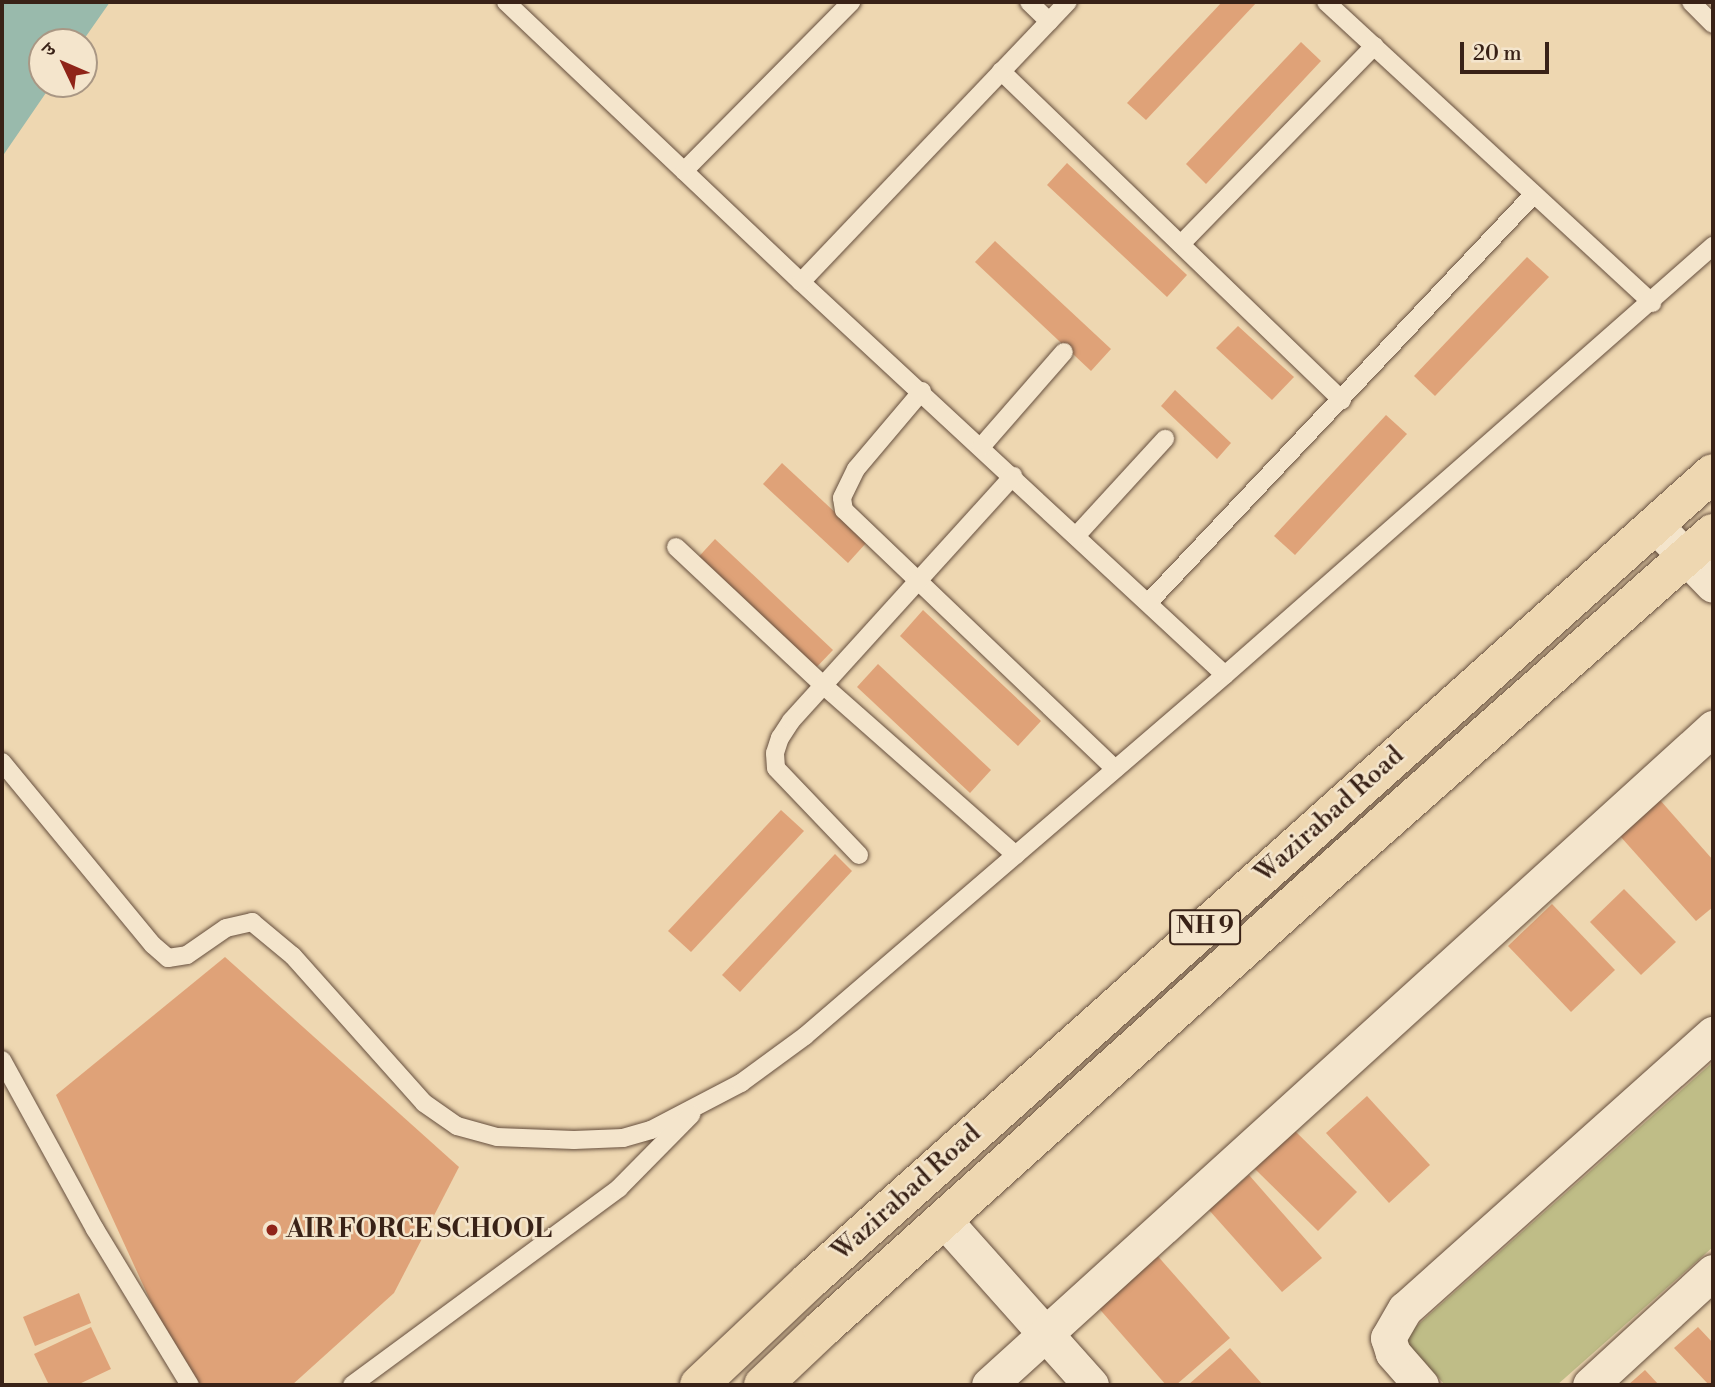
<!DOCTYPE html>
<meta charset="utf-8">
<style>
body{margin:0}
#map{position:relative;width:1715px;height:1387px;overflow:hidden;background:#eed7b1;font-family:"Libre Bodoni","Noto Serif Devanagari",serif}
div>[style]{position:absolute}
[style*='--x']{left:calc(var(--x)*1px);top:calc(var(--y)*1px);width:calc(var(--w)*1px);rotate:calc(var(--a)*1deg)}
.green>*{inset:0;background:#bfbd87}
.water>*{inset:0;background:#99baac}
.building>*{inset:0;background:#dfa278}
.roads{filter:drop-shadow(0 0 2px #664f3e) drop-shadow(0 0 2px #664f3e)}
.lane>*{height:18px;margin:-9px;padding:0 9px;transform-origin:9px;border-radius:9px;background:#f4e5cc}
.street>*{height:35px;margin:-17.5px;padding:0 17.5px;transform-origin:17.5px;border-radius:17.5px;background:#f4e5cc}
.highway>*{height:38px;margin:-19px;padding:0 19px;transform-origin:19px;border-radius:19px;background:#eed7b1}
.dots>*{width:19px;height:19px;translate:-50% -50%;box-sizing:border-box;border:4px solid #f4e5cc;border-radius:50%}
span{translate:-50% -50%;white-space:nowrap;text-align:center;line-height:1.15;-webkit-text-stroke:5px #f4e5cc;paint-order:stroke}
.shield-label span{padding:2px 5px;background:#f4e5cc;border:2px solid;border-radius:5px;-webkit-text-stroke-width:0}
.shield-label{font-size:24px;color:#392217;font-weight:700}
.street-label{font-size:26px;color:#392217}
.poi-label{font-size:26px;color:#392217;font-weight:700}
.left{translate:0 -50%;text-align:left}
.frame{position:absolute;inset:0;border:4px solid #392217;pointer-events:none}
.north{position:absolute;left:28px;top:28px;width:70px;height:70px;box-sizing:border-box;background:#f4e5cc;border:2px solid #a99784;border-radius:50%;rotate:314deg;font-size:19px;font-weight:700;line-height:28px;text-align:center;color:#392217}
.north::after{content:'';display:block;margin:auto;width:24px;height:32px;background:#8f2418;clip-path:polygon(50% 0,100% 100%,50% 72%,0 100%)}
.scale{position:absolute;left:1460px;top:42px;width:89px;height:32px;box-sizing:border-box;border:4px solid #392217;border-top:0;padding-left:9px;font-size:21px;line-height:24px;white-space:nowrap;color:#392217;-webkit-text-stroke:5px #f4e5cc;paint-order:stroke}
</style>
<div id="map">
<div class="green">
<div style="clip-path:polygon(1713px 1062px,1713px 1247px,1557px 1385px,1445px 1385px,1403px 1338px)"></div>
</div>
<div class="water">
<div style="clip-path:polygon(2px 2px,110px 2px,82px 42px,42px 42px,42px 84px,52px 84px,2px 157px)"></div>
</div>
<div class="building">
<div style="clip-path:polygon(1222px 2px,1257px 2px,1146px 120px,1127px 103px)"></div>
<div style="clip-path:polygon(1301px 42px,1321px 61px,1206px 184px,1186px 164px)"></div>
<div style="clip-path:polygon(1067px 163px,1187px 275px,1167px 297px,1047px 185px)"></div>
<div style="clip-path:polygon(995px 241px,1111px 349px,1091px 371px,975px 262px)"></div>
<div style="clip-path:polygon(1527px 257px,1549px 277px,1435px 396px,1414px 376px)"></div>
<div style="clip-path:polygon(1238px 326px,1294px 377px,1272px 400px,1216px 348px)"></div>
<div style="clip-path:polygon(1175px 390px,1231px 443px,1217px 459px,1161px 406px)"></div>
<div style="clip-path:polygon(1386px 415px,1407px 434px,1295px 555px,1274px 536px)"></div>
<div style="clip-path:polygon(782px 463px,867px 542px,848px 563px,763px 484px)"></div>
<div style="clip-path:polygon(715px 539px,833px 650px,811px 673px,693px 563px)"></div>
<div style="clip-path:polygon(923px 610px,1041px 721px,1018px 746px,900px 636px)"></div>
<div style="clip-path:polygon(878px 664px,991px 770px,970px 793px,857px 687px)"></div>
<div style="clip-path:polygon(1660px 800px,1713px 860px,1713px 907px,1696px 921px,1620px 836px)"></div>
<div style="clip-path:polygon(781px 810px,804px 831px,691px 952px,668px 931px)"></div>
<div style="clip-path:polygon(835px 854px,852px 871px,740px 992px,722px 975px)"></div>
<div style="clip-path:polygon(1624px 889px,1676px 942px,1641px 975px,1590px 922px)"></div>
<div style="clip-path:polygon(1552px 904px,1615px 970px,1571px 1012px,1508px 946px)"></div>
<div style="clip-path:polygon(225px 957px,459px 1167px,394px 1293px,292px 1385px,188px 1383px,56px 1095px)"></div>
<div style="clip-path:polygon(1367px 1096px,1430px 1165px,1389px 1203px,1326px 1133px)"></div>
<div style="clip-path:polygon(1294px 1130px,1357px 1192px,1318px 1231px,1255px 1169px)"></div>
<div style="clip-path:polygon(1249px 1175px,1322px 1258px,1282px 1292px,1209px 1210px)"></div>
<div style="clip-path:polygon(1155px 1253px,1230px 1338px,1176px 1385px,1166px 1385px,1096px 1305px)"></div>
<div style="clip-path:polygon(79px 1293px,91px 1323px,35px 1346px,23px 1317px)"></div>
<div style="clip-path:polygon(91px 1327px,111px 1369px,77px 1385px,49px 1385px,34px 1354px)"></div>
<div style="clip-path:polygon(1698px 1327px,1713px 1343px,1713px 1381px,1709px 1385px,1674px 1348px)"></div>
<div style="clip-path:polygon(1230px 1348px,1263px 1385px,1188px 1385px)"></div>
<div style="clip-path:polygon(1645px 1370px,1659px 1385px,1628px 1385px)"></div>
</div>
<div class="roads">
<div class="lane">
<div style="--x:506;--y:2;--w:407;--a:43.5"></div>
<div style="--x:801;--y:282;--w:578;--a:42.83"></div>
<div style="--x:1029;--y:2;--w:28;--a:44"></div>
<div style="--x:1326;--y:2;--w:444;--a:42.7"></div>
<div style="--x:1691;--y:2;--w:31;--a:45"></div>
<div style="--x:1001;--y:71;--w:474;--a:44"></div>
<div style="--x:684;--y:171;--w:238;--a:-45.3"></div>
<div style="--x:1181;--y:244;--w:277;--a:-45.7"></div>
<div style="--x:801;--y:282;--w:387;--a:-46.4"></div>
<div style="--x:922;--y:391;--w:102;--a:130.2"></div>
<div style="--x:856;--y:469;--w:32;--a:116"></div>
<div style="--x:842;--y:498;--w:12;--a:81"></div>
<div style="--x:844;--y:510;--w:375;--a:43.7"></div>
<div style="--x:981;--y:447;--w:126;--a:-48.9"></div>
<div style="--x:1076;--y:536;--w:132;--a:-47.5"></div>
<div style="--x:676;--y:547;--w:202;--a:43.2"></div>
<div style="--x:823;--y:685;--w:257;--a:41.4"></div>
<div style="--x:1148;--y:603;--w:562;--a:-46.66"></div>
<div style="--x:2;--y:762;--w:237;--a:50.5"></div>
<div style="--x:153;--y:945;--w:20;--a:41"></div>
<div style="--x:168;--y:958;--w:19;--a:-9"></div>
<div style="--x:187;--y:955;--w:47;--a:-34.7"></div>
<div style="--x:226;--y:928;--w:27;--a:-13"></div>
<div style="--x:252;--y:922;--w:53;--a:39.7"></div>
<div style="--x:293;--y:956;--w:197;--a:48.3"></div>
<div style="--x:424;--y:1103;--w:40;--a:34.9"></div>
<div style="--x:457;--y:1126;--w:41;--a:15.4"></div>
<div style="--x:497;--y:1137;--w:77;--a:2.2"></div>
<div style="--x:574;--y:1140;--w:49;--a:-2.3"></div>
<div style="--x:623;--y:1138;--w:29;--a:-16"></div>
<div style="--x:651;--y:1130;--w:102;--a:-27.6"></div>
<div style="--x:741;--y:1083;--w:79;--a:-36.3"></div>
<div style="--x:805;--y:1036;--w:554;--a:-40.68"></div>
<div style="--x:1225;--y:675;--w:650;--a:-41.32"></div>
<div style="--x:859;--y:855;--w:120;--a:-133.7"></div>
<div style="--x:776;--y:768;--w:15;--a:-94"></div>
<div style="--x:775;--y:753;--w:16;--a:-72"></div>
<div style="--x:780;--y:738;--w:20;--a:-57"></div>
<div style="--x:791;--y:721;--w:331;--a:-47.8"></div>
<div style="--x:2;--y:1060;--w:193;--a:61.2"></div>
<div style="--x:95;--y:1229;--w:183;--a:58.7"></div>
<div style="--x:352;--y:1385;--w:332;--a:-36.4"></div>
<div style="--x:619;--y:1188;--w:103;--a:-45.4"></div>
</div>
<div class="street">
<div style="--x:1655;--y:525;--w:83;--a:46"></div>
<div style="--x:944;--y:1220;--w:221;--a:48.3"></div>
<div style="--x:989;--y:1385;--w:978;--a:-42.22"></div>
<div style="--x:1421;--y:1385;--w:43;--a:-131.2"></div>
<div style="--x:1393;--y:1353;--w:16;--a:-108"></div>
<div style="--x:1388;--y:1338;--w:34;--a:-60"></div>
<div style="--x:1405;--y:1309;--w:413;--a:-41.8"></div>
<div style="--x:1590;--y:1385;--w:167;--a:-42.6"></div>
</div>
<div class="highway">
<div style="--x:699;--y:1385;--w:151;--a:-43.4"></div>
<div style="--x:809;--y:1281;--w:1212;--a:-41.79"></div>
<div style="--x:763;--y:1385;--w:81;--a:-43.5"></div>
<div style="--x:822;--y:1329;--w:665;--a:-42.01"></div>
<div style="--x:1316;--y:884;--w:530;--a:-41.48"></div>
</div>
</div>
<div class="dots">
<div style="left:272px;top:1230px;background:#8f2418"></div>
</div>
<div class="shield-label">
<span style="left:1205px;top:927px">NH 9</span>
</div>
<div class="street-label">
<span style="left:1330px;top:815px;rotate:-42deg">Wazirabad Road</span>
<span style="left:907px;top:1193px;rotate:-42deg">Wazirabad Road</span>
</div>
<div class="poi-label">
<span class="left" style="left:286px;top:1230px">AIR FORCE SCHOOL</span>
</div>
<div class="frame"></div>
<div class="north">उ</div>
<div class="scale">20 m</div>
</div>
